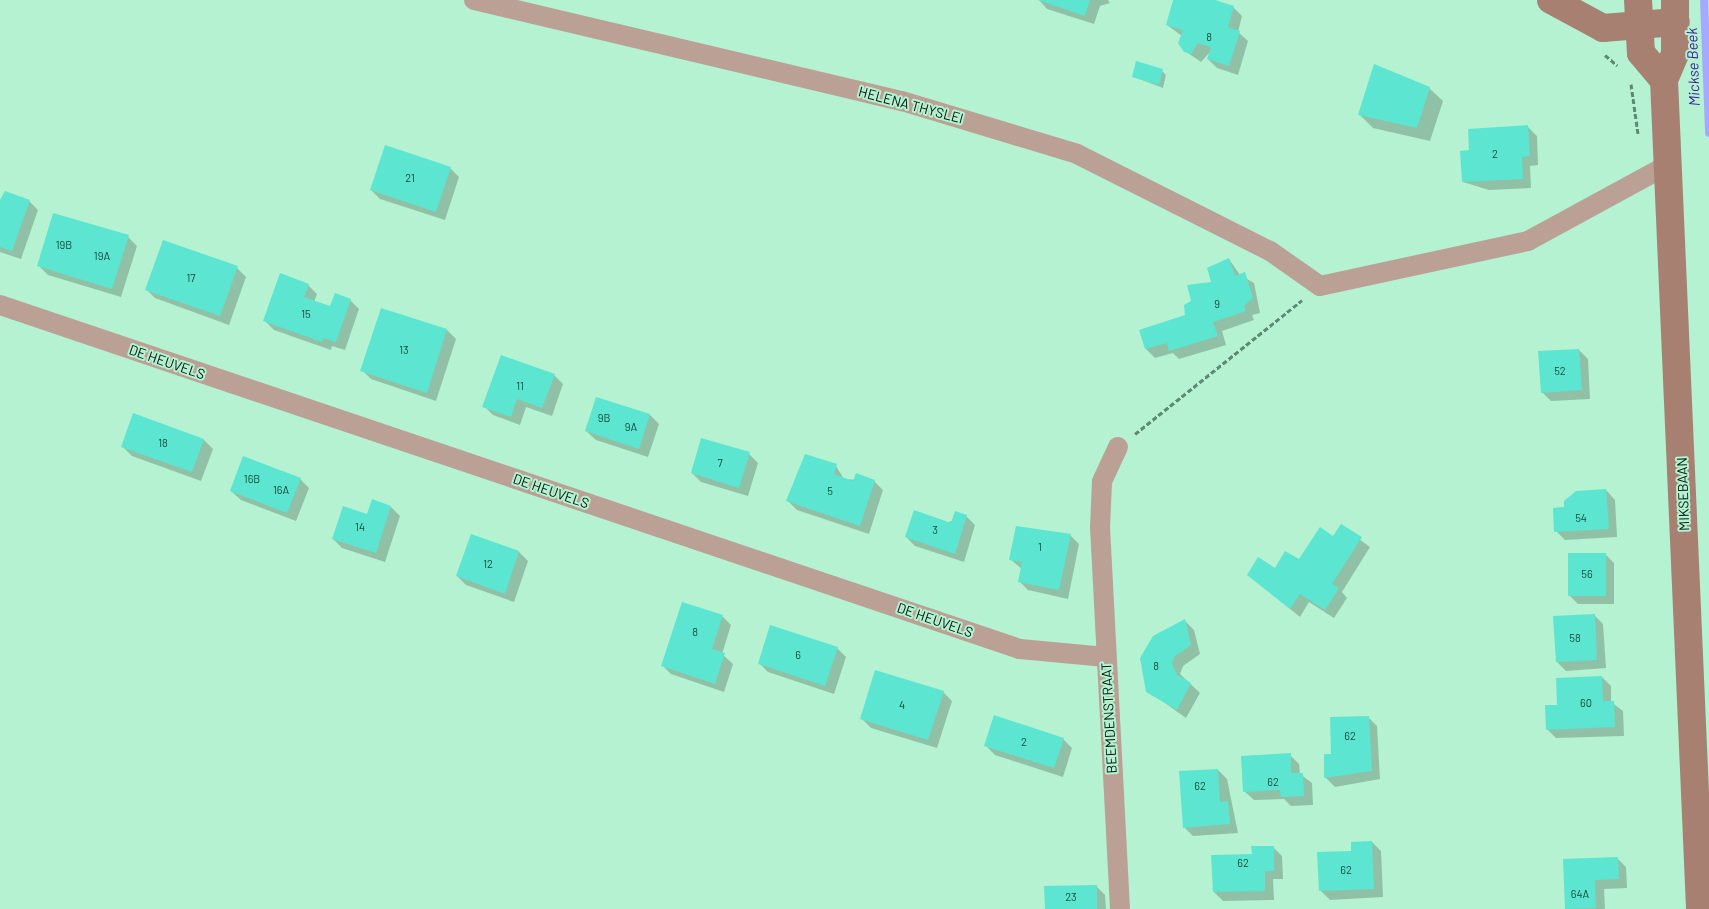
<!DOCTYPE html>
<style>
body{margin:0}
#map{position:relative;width:1709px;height:909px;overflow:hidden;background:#b4f2d1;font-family:Barlow,sans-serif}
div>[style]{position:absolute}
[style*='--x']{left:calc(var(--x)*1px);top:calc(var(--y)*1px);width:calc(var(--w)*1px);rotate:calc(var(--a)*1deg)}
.shadow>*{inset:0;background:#0003}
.stream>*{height:8px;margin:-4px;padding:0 4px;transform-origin:4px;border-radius:4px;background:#a5a9ff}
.building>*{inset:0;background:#5ce5d0}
.path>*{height:3px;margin-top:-1.5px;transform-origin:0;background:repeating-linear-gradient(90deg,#5e8973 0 5px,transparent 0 7.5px)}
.street>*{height:20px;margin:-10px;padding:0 10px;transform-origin:10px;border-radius:10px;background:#bba096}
.secondary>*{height:28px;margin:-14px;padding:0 14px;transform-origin:14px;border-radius:14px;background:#a78072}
span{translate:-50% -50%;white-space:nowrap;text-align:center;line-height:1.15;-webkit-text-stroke:4px #b4f2d1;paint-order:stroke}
.number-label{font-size:11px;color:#184a3d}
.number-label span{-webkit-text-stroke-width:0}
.street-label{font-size:14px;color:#01170c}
.water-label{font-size:15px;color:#361d99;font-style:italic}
</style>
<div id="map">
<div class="shadow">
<div style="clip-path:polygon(1039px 0,1108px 0,1110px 3px,1100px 6px,1094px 24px,1047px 9px)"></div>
<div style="clip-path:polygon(1175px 0,1211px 0,1233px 7px,1242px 16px,1238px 32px,1248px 41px,1238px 75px,1217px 68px,1208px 59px,1210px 52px,1201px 62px,1185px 51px,1182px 36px,1167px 25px)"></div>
<div style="clip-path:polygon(1162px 71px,1166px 75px,1163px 88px,1134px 77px)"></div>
<div style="clip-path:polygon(1429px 88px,1443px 101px,1430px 141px,1373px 128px,1359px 114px)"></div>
<div style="clip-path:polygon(1528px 127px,1537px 136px,1538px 165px,1530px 166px,1531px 188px,1489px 190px,1463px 182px,1471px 151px)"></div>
<div style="clip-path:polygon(450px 168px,459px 177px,445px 220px,380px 199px,371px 190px)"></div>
<div style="clip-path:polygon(29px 201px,38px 210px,21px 259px,0 252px,0 202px)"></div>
<div style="clip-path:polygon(128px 237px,137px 246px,121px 297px,48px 275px,39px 266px)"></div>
<div style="clip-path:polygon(1229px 259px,1240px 275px,1254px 283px,1260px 313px,1252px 315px,1254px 320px,1222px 331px,1226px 345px,1179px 359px,1173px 353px,1155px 358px,1146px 349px,1141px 330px,1186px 316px)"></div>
<div style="clip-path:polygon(237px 268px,246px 277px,229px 325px,155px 298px,146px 289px)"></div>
<div style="clip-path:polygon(308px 285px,317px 294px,314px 302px,331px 308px,350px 300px,359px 309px,345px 350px,332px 346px,331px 350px,274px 330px,265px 321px)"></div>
<div style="clip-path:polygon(382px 309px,447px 330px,456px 339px,436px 401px,371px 379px,362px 370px)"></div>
<div style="clip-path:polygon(1579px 350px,1588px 359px,1590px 399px,1551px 401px,1542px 392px)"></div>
<div style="clip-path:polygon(554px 375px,563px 384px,552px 416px,526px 407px,520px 425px,493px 415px,484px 406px)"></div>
<div style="clip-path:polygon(597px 398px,650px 415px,659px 424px,648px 457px,596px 440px,586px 431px)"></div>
<div style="clip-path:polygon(134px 415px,204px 440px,213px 449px,201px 481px,132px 456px,123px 447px)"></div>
<div style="clip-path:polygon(749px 454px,758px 463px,748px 496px,701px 482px,692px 473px)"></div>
<div style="clip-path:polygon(836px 466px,844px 479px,874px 481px,883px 490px,869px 534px,797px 510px,788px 501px)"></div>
<div style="clip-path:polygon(300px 479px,309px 488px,296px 521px,241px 500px,231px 491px)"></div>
<div style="clip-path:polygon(1606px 490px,1615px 500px,1617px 537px,1565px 540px,1556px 531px,1565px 509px)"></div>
<div style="clip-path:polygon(391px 507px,400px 516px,385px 562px,342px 548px,333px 539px)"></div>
<div style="clip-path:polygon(966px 516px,975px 525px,964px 562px,915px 546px,906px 537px)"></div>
<div style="clip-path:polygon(1341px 526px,1370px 547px,1342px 592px,1347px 598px,1334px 618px,1309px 602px,1300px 617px,1258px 583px,1334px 538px)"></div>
<div style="clip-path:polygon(1070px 535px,1079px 544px,1068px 599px,1028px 590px,1019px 581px,1022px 569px,1010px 559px)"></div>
<div style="clip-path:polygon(472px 536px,519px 552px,528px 561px,514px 602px,466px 585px,457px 576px)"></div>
<div style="clip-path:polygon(1605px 554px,1614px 563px,1614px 604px,1578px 604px,1569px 595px)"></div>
<div style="clip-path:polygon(1594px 615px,1603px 624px,1606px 668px,1566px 671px,1557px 662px)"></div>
<div style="clip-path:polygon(722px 616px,731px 625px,722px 654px,733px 664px,724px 692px,671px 674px,662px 665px)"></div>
<div style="clip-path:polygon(1185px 621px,1194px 630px,1200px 654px,1183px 666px,1180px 674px,1200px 693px,1186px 718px,1148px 691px)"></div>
<div style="clip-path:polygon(837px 648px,846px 657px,834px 694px,768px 672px,759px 663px)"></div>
<div style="clip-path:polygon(1602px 677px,1611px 686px,1611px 702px,1623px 711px,1624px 736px,1556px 738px,1547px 729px,1558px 706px)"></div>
<div style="clip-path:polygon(943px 692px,952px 701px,937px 748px,871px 728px,862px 719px)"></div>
<div style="clip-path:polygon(1368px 717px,1377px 726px,1380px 779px,1335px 787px,1326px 778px,1332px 756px)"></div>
<div style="clip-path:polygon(1063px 739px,1072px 748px,1063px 777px,995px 755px,986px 746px)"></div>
<div style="clip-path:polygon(1290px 755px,1299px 764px,1300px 774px,1312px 783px,1313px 805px,1291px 806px,1284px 799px,1254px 800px,1244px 791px)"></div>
<div style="clip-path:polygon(1218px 770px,1227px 779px,1238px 833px,1193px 836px,1184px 827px)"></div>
<div style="clip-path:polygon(1372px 842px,1381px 851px,1383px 897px,1330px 900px,1321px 891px,1352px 852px)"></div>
<div style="clip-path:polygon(1273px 847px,1282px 856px,1283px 879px,1273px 879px,1274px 900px,1223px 901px,1214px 892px,1253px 856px)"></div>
<div style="clip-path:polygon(1617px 858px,1626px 867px,1627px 888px,1604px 889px,1605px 909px,1566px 909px,1564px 861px)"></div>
<div style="clip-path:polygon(1096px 886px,1105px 895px,1106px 909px,1046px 909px)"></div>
</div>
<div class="stream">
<div style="--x:1704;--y:0;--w:133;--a:87.8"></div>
</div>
<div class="building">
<div style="clip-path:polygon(1038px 0,1090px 0,1085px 16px)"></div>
<div style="clip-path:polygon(1173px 0,1215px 0,1234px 6px,1228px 27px,1240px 31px,1229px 66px,1207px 59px,1211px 47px,1198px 43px,1191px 54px,1184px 52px,1178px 43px,1183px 30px,1166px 25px)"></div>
<div style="clip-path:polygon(1136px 61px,1163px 69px,1159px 85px,1132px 77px)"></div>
<div style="clip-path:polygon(1374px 64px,1430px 87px,1417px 128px,1358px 115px)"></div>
<div style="clip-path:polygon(1528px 125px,1530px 156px,1522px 157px,1523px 179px,1462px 182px,1460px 151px,1469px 150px,1468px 129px)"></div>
<div style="clip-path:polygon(385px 145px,451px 167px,436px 212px,370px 190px)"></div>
<div style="clip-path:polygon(5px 191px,30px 200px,12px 251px,0 247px,0 200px)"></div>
<div style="clip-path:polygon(53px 213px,129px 235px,112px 289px,37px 266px)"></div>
<div style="clip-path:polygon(163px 240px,238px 266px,220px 316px,145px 290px)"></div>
<div style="clip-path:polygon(1229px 258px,1235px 276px,1245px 272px,1253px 298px,1244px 306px,1246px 311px,1213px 322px,1218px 336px,1169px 351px,1167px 343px,1145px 349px,1139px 330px,1185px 315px,1184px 305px,1191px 301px,1187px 285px,1211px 282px,1207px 268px)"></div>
<div style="clip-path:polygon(280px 273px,309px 284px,304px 297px,330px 306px,335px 293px,351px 299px,336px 342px,323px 338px,322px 342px,263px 321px)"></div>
<div style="clip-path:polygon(381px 308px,447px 329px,427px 393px,360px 371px)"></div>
<div style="clip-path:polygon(1579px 349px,1582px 390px,1541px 393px,1538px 351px)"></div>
<div style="clip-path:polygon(501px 355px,555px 374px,542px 408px,517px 399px,511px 417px,482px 407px)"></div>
<div style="clip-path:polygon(596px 397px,650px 414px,639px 449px,585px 431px)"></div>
<div style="clip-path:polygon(133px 413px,204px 439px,192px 472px,121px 447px)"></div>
<div style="clip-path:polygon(701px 438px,750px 452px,739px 488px,691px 473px)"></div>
<div style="clip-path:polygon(805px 454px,837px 464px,834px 474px,853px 481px,856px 473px,875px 480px,860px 526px,786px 501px)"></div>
<div style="clip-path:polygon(243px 456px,301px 478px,287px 513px,230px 491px)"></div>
<div style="clip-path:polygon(1606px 489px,1609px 529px,1554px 532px,1553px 508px,1564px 507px,1564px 501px,1576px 491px)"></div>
<div style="clip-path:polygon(372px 499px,391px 506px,376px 553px,332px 539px,343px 506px,367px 514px)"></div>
<div style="clip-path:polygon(914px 510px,951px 523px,955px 511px,967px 515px,955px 554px,905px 537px)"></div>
<div style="clip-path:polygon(1341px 524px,1362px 537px,1332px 584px,1339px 588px,1325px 610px,1300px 594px,1290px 609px,1247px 575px,1258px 557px,1275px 568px,1285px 551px,1299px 559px,1320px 527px,1333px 536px)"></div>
<div style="clip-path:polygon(1016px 526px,1071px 534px,1059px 590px,1018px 582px,1022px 562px,1009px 560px)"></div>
<div style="clip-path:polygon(471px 534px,519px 551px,505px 594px,456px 576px)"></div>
<div style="clip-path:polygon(1568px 553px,1606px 553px,1606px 596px,1568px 596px)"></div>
<div style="clip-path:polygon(682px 602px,723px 615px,712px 649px,725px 653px,715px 684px,661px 666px)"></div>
<div style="clip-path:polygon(1595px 614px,1597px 660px,1556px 662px,1553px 616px)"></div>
<div style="clip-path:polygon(1185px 619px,1191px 645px,1174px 657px,1172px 664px,1177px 675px,1191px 683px,1177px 710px,1146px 692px,1140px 658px,1153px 636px)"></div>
<div style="clip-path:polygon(770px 625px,838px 647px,825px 686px,758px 664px)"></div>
<div style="clip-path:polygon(875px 670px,944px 691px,928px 740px,860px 719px)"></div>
<div style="clip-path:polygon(1602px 676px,1603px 701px,1614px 701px,1615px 727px,1546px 730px,1545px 705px,1557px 705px,1556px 678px)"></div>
<div style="clip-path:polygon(994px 715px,1064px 738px,1054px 768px,984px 746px)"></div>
<div style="clip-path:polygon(1369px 716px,1372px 771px,1324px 778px,1324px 754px,1331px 754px,1330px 717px)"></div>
<div style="clip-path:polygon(1291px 753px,1291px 773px,1303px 773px,1304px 796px,1281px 797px,1280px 790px,1243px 792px,1241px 756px)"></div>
<div style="clip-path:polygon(1218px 769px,1220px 802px,1228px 801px,1230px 824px,1183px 828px,1179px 771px)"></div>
<div style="clip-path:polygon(1372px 841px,1374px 889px,1319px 891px,1317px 852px,1351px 851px,1351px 842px)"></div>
<div style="clip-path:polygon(1251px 846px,1274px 846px,1274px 871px,1265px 871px,1265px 891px,1213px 892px,1211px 855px,1252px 854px)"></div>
<div style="clip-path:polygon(1618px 857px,1619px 879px,1595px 880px,1596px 908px,1565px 909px,1563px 859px)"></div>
<div style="clip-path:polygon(1097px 885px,1097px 909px,1045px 909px,1044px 886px)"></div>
</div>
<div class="path">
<div style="--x:1605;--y:55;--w:16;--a:40"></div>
<div style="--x:1631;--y:84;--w:50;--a:82"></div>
<div style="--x:1690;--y:92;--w:7;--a:-8"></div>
<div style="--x:1697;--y:91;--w:17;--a:-93"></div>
<div style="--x:1135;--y:434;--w:214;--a:-38.7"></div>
</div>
<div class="street">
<div style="--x:474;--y:0;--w:440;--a:13.3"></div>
<div style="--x:902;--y:101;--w:183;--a:16.8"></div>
<div style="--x:1077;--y:154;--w:216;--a:26.7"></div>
<div style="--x:1270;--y:251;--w:61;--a:35"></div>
<div style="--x:1320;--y:286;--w:213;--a:-12.2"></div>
<div style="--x:1528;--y:241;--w:163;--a:-28.6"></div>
<div style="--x:0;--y:305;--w:1076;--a:18.64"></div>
<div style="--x:1020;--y:649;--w:86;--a:5.3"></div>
<div style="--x:1118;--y:447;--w:38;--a:115"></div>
<div style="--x:1102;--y:482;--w:45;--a:92.5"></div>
<div style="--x:1100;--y:527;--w:383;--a:87"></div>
</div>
<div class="secondary">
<div style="--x:1551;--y:0;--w:59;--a:28.3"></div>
<div style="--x:1603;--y:28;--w:73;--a:-4.7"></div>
<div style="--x:1638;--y:0;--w:53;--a:86.8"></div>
<div style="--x:1641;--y:53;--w:35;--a:50"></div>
<div style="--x:1675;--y:0;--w:54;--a:90"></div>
<div style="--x:1675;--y:54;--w:28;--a:113"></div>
<div style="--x:1664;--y:80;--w:830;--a:87.51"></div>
</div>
<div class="number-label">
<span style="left:1209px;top:37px">8</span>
<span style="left:1495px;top:154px">2</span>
<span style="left:410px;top:178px">21</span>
<span style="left:64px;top:245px">19B</span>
<span style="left:102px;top:256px">19A</span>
<span style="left:191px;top:278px">17</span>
<span style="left:1217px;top:304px">9</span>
<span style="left:306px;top:314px">15</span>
<span style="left:404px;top:350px">13</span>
<span style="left:1560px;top:371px">52</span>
<span style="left:520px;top:386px">11</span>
<span style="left:604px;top:418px">9B</span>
<span style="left:631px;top:427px">9A</span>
<span style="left:163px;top:443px">18</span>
<span style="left:720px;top:463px">7</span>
<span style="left:252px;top:479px">16B</span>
<span style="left:281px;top:490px">16A</span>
<span style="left:830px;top:491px">5</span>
<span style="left:1581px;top:518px">54</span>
<span style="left:360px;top:527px">14</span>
<span style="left:935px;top:530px">3</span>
<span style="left:1040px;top:547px">1</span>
<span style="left:488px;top:564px">12</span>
<span style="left:1587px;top:574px">56</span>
<span style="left:695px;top:632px">8</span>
<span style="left:1575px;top:638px">58</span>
<span style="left:798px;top:655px">6</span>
<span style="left:1156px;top:666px">8</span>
<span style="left:1586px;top:703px">60</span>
<span style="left:902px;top:705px">4</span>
<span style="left:1350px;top:736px">62</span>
<span style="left:1024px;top:742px">2</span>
<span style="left:1273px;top:782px">62</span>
<span style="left:1200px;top:786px">62</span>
<span style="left:1243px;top:863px">62</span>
<span style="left:1346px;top:870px">62</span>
<span style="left:1580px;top:894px">64A</span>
<span style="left:1071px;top:897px">23</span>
</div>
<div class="street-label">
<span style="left:911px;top:105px;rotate:15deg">HELENA THYSLEI</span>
<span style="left:167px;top:362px;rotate:19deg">DE HEUVELS</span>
<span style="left:551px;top:491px;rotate:19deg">DE HEUVELS</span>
<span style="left:1683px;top:494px;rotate:-92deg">MIKSEBAAN</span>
<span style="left:935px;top:620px;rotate:19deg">DE HEUVELS</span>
<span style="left:1109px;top:718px;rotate:-93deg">BEEMDENSTRAAT</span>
</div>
<div class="water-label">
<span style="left:1693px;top:67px;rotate:-92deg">Mickse Beek</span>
</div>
</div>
